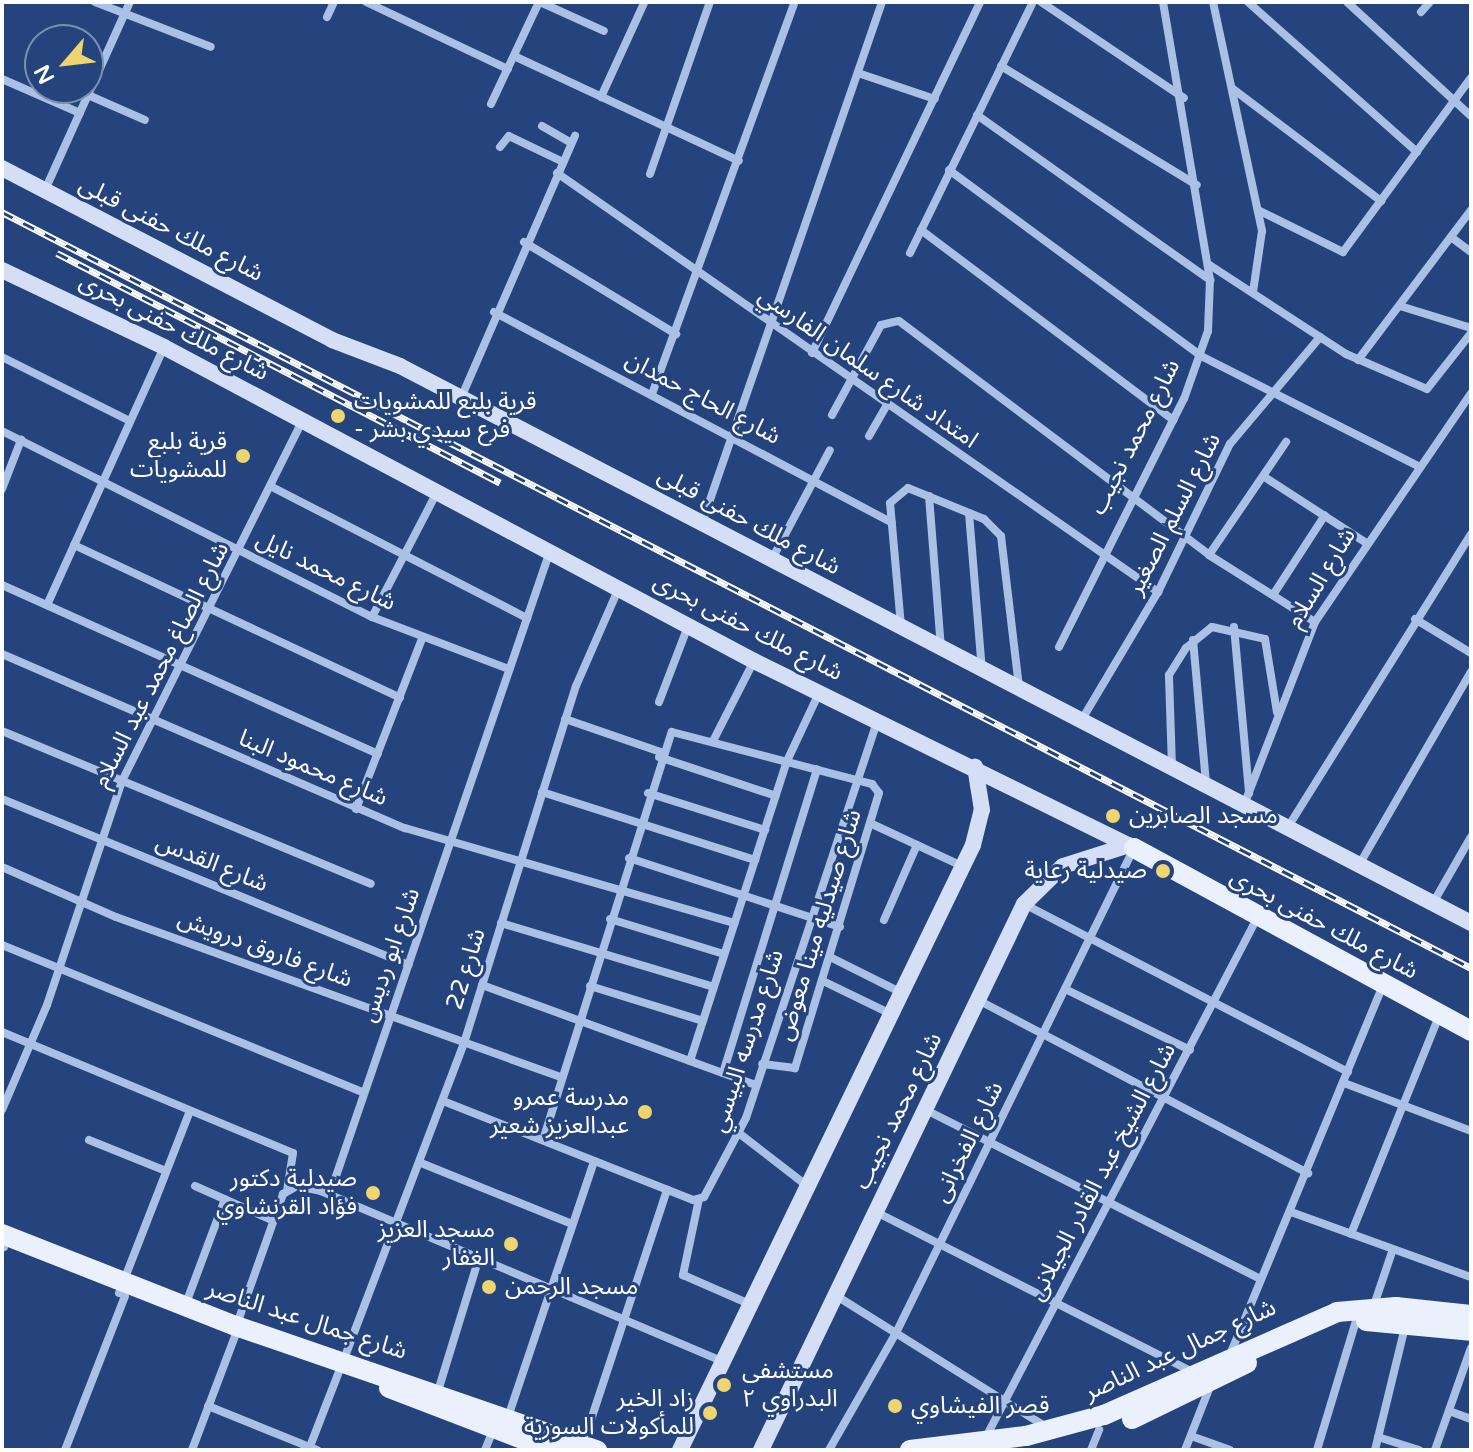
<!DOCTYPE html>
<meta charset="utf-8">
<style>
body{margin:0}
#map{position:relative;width:1473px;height:1452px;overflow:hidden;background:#25447d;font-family:"Varela Round","Noto Sans Arabic",sans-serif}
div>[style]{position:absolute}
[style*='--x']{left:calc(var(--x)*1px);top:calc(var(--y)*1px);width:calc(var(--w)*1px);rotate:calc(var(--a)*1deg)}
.street>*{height:8px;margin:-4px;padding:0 4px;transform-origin:4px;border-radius:4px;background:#abc0e5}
.secondary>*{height:16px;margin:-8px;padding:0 8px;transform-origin:8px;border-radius:8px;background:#d4dff5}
.primary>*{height:20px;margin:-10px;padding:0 10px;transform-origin:10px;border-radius:10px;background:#ebf0fd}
.rail>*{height:7px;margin-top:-3.5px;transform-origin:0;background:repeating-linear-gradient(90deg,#25447d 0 12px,#fff 0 24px);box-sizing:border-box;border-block:2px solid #fff}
.dots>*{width:22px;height:22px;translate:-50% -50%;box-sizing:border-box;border:4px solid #25447d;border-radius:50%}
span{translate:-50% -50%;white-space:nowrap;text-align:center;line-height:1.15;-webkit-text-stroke:6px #25447d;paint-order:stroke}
.street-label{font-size:24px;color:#fff}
.poi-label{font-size:24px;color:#fff}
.left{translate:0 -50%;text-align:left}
.right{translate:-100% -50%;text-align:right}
.frame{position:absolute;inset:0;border:4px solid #fff;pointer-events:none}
.north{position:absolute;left:24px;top:24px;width:80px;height:80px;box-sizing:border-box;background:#25447d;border:2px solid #7c8fb1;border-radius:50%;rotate:242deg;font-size:22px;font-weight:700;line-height:32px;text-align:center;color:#fff}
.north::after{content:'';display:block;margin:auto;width:28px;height:36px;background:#eed570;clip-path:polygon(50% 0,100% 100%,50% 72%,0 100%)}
</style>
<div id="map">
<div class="street">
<div style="--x:95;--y:2;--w:124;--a:21.2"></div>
<div style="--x:366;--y:2;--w:157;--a:25.3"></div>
<div style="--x:540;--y:2;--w:70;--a:24.4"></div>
<div style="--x:1041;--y:2;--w:172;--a:33.9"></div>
<div style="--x:1213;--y:2;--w:234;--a:77.9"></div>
<div style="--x:1262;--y:231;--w:62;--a:98.4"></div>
<div style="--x:1248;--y:2;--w:226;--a:41.6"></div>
<div style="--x:1347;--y:2;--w:168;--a:42.6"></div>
<div style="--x:1421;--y:12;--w:13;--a:-48"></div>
<div style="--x:327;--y:17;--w:17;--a:-65"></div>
<div style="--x:514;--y:56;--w:248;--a:25"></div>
<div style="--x:1001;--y:66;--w:229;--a:31.3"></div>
<div style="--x:858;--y:73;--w:81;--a:18.7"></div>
<div style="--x:2;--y:79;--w:85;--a:23.6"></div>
<div style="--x:1233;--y:89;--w:186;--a:37.1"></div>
<div style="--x:88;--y:95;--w:62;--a:23.7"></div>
<div style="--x:601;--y:97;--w:103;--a:-65.4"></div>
<div style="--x:491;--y:104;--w:113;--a:-64.8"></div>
<div style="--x:977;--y:115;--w:286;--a:35.3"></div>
<div style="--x:542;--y:126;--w:34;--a:30"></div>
<div style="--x:500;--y:147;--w:14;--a:-51"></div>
<div style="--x:509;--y:136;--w:60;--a:25.7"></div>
<div style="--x:949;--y:170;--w:313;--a:36.4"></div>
<div style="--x:1201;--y:356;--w:243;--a:26.9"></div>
<div style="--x:557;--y:173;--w:733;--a:34.88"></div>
<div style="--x:650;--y:174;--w:182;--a:-70.8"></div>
<div style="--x:45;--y:190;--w:206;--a:-65.7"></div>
<div style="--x:1258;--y:210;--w:95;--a:26.3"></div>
<div style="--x:1343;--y:252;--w:216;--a:-53.7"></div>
<div style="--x:921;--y:230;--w:316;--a:37"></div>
<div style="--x:1451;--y:237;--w:25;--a:37"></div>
<div style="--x:524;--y:242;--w:178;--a:31.2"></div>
<div style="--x:910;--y:253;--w:280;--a:-63.9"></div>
<div style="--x:1208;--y:264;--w:165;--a:33.1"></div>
<div style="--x:1346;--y:354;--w:88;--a:23.4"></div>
<div style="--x:1427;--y:389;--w:71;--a:-51.8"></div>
<div style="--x:1400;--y:306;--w:74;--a:17.2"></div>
<div style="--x:494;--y:312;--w:450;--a:27.9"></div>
<div style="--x:812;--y:353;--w:389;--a:-64.4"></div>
<div style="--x:2;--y:357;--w:143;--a:26.6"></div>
<div style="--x:1358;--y:360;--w:188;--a:-53"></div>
<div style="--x:652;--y:394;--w:417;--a:-70"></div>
<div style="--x:461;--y:398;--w:286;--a:-66.5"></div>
<div style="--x:832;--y:415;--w:102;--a:-61.4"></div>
<div style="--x:881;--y:325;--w:18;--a:-13"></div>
<div style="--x:899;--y:321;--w:388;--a:37"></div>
<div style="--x:1209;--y:555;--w:125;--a:32.3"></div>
<div style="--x:2;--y:431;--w:414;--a:26.7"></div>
<div style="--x:372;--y:617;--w:147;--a:20.8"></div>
<div style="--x:869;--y:436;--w:34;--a:-60"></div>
<div style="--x:1266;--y:478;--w:118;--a:32.9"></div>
<div style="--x:272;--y:487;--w:287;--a:27.2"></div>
<div style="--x:2;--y:489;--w:53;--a:-68.8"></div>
<div style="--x:929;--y:496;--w:153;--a:85.5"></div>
<div style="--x:969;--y:513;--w:158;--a:85.3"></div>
<div style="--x:702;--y:523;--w:551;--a:-70.94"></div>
<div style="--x:74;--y:545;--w:360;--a:25.1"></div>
<div style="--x:1209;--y:555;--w:137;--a:-55.7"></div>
<div style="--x:772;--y:559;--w:123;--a:-62"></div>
<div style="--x:2;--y:585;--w:412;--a:24.2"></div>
<div style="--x:1273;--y:595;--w:95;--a:-57"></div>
<div style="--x:47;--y:605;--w:283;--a:-65.6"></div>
<div style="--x:372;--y:617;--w:139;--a:-62.5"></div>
<div style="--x:1415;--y:619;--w:66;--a:31.3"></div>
<div style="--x:901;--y:626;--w:123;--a:-95.1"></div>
<div style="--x:890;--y:503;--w:23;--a:-40"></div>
<div style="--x:908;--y:488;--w:82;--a:22.2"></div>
<div style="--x:984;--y:519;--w:24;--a:45"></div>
<div style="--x:1001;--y:536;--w:151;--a:83.2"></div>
<div style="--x:1234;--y:627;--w:167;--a:84.8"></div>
<div style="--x:1193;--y:640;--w:145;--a:84.8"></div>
<div style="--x:1059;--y:647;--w:278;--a:-63.3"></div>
<div style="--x:1184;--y:399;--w:72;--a:-70.6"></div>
<div style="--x:1208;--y:331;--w:51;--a:-87.8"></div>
<div style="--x:1210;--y:280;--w:282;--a:-99.6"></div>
<div style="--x:2;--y:654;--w:439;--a:23.4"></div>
<div style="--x:405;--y:828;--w:343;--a:16.1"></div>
<div style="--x:659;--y:702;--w:81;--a:-69.1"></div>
<div style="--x:565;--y:719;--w:102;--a:19"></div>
<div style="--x:1081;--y:721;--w:150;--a:-59.2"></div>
<div style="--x:1158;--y:592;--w:165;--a:-64.1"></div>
<div style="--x:1230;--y:444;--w:140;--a:-49.9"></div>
<div style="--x:2;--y:731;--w:399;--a:22.5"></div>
<div style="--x:713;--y:741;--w:90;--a:-62.9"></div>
<div style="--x:659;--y:757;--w:123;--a:18.4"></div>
<div style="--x:1172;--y:767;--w:92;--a:-91.9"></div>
<div style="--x:1169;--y:675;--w:32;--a:-58"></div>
<div style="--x:1186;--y:648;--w:33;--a:-39"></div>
<div style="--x:1212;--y:627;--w:54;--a:12.8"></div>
<div style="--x:1265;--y:639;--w:74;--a:80.7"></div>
<div style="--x:542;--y:792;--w:224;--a:17.7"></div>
<div style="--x:648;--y:793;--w:123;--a:17.5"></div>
<div style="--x:2;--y:799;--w:439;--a:22.2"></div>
<div style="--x:1244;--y:805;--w:196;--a:-68.8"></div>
<div style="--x:1315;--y:622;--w:277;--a:-55.7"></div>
<div style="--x:356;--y:809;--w:182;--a:-68.8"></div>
<div style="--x:872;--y:824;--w:99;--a:25"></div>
<div style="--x:1288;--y:827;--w:345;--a:-58"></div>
<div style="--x:629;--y:858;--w:222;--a:18.1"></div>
<div style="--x:1359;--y:865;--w:223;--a:-59.9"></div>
<div style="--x:2;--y:867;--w:124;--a:23.7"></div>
<div style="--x:116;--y:917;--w:474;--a:19.8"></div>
<div style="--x:1433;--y:903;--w:76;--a:-60.1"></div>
<div style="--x:1024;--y:904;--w:365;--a:27.4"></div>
<div style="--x:610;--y:919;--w:119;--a:17.1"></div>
<div style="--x:884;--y:920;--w:82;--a:-66.3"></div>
<div style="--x:501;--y:923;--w:222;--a:16.7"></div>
<div style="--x:2;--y:945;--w:391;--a:22.2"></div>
<div style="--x:830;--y:957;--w:78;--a:26.6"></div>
<div style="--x:823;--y:981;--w:73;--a:25.9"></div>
<div style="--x:482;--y:985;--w:292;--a:20.1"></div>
<div style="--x:590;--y:986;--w:118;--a:17.2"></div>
<div style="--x:1065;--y:989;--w:139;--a:26"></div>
<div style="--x:978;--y:1000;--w:373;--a:27.7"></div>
<div style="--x:2;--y:1032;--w:315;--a:22.6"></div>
<div style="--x:293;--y:1153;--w:36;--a:99"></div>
<div style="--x:690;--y:1061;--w:315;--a:-72.1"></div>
<div style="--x:787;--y:761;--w:75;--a:-64.8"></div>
<div style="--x:723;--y:1073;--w:318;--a:-72.8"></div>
<div style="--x:1344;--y:1083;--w:136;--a:20.7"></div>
<div style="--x:443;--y:1101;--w:269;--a:21.6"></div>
<div style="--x:693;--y:1200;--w:11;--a:-15"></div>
<div style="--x:704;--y:1197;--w:89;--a:-62"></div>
<div style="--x:746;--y:1118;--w:420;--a:-71.7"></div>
<div style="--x:2;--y:1110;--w:114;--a:-66.8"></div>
<div style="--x:47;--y:1005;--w:236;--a:-71.5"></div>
<div style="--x:122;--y:781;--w:400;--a:-63.4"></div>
<div style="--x:926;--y:1110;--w:375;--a:26.8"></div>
<div style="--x:740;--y:1134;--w:83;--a:37.7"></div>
<div style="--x:89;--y:1140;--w:83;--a:21.9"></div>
<div style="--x:543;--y:1140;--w:428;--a:-72.5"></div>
<div style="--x:672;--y:732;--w:207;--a:14.6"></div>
<div style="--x:872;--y:784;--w:11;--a:52"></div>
<div style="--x:879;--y:793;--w:288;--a:107"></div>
<div style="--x:795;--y:1068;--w:33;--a:-173"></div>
<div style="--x:421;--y:1163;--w:163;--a:22"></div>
<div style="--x:195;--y:1186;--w:86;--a:23.9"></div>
<div style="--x:321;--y:1191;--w:433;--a:23"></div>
<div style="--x:699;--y:1199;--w:78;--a:101.9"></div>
<div style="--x:683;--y:1275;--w:70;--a:23.6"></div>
<div style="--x:876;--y:1212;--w:357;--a:26.8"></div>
<div style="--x:1291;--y:1212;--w:191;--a:19.9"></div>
<div style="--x:1351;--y:1234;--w:235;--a:-68"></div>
<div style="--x:2;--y:1247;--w:2;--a:0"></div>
<div style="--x:119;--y:1293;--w:195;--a:-68.7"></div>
<div style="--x:835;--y:1295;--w:251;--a:32"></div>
<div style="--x:185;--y:1306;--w:114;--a:-69.5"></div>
<div style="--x:1373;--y:1308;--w:62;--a:-71.3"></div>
<div style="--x:237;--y:1324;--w:138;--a:-70.5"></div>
<div style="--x:283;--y:1194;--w:16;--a:-30"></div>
<div style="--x:297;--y:1186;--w:25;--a:12"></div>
<div style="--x:321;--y:1191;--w:16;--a:-35"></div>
<div style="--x:334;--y:1182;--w:664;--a:-71.1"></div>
<div style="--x:1229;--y:1357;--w:402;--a:-67.5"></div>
<div style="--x:344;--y:1359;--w:338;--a:-69.2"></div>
<div style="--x:464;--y:1043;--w:374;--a:-72.6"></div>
<div style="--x:576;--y:686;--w:105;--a:-66.4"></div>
<div style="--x:438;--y:1391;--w:139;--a:-72.9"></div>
<div style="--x:208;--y:1406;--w:118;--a:22"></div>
<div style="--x:1449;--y:1411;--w:23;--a:20"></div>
<div style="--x:508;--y:1417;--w:270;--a:-71.4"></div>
<div style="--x:1191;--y:1436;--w:41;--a:19.7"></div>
<div style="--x:986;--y:1437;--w:583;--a:-62.42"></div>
<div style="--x:1378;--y:1437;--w:43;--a:17.6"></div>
<div style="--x:583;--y:1444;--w:268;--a:-71.7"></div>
<div style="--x:309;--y:1449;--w:86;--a:-68.8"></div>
<div style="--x:65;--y:1450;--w:165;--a:-68.7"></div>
<div style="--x:192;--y:1450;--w:122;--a:-69.3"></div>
<div style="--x:485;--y:1450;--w:24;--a:-68"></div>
<div style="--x:829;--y:1450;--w:135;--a:-60.2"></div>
<div style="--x:896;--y:1333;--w:540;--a:-63.86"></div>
<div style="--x:1091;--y:1450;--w:22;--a:-68"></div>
<div style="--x:1185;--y:1450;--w:71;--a:-68.5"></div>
<div style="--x:1317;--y:1450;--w:135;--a:-73.2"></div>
<div style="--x:1375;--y:1450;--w:127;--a:-76.3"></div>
<div style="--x:1435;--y:1450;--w:108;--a:-70.6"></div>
</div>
<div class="secondary">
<div style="--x:2;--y:168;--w:372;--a:27.5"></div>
<div style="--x:332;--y:340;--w:73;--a:20.9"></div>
<div style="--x:400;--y:366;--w:1207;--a:27.48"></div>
<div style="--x:2;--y:270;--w:179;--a:25.4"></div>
<div style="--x:164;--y:347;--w:668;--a:28.02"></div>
<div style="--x:754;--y:661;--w:424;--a:26.2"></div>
<div style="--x:680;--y:1450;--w:672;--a:-64.16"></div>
<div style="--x:973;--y:845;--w:36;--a:-76"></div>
<div style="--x:982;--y:810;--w:44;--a:-99.2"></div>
<div style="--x:761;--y:1450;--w:606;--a:-64.28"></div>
<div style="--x:1024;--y:904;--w:54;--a:-44.3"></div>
<div style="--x:1063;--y:866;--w:69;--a:-17.7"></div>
</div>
<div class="primary">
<div style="--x:1134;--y:848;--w:383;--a:28.5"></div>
<div style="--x:2;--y:1234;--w:251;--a:21.5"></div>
<div style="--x:236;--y:1326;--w:382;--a:19"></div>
<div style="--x:1366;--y:1321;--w:105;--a:5.4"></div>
<div style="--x:389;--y:1388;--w:173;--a:20.9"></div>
<div style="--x:1132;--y:1419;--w:128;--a:-26"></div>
<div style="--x:910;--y:1450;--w:117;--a:-6.9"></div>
<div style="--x:1026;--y:1436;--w:81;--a:-15.1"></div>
<div style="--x:1104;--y:1415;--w:255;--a:-23.8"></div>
<div style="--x:1337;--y:1312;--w:59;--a:-4.8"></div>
<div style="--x:1396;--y:1307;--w:75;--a:6.1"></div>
</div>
<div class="rail">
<div style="--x:2;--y:212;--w:1652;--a:27.23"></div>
<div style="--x:57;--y:253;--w:499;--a:27.4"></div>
</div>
<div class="dots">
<div style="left:338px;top:416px;background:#eed570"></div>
<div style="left:243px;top:456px;background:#eed570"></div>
<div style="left:1113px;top:816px;background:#eed570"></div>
<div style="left:1163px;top:871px;background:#eed570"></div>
<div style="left:645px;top:1112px;background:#eed570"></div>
<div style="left:373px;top:1193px;background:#eed570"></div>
<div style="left:511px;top:1244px;background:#eed570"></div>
<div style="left:489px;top:1287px;background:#eed570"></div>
<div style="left:724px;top:1385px;background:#eed570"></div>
<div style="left:895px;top:1406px;background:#eed570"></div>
<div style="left:710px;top:1413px;background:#eed570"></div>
</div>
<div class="street-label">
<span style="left:171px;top:229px;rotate:27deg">شارع ملك حفنى قبلى</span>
<span style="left:174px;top:327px;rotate:27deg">شارع ملك حفنى بحرى</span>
<span style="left:868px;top:368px;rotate:35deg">امتداد شارع سلمان الفارسي</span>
<span style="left:703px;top:398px;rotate:28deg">شارع الحاج حمدان</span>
<span style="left:1135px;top:437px;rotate:-63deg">شارع محمد نجيب</span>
<span style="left:1174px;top:514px;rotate:-63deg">شارع السلم الصغير</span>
<span style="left:749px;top:521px;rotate:28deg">شارع ملك حفنى قبلى</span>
<span style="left:326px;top:571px;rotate:26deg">شارع محمد نايل</span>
<span style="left:1321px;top:578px;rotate:-59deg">شارع السلام</span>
<span style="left:748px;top:627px;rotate:27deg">شارع ملك حفنى بحرى</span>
<span style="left:161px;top:665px;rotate:-63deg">شارع الصاغ محمد عبد السلام</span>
<span style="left:313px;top:768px;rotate:23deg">شارع محمود البنا</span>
<span style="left:212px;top:863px;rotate:22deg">شارع القدس</span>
<span style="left:1324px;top:924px;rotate:28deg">شارع ملك حفنى بحرى</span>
<span style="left:819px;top:925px;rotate:-73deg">شارع صيدليه مينا معوض</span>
<span style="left:265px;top:949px;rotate:20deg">شارع فاروق درويش</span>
<span style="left:390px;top:955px;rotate:-71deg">شارع ابو رديس</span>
<span style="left:466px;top:969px;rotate:-73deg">شارع 22</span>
<span style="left:747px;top:1041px;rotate:-72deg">شارع مدرسه البيسي</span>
<span style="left:898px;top:1111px;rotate:-64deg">شارع محمد نجيب</span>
<span style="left:968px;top:1142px;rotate:-64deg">شارع الفخرانى</span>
<span style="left:1102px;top:1172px;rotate:-62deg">شارع الشيخ عبد القادر الجيلانى</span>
<span style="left:307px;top:1320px;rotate:18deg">شارع جمال عبد الناصر</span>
<span style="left:1180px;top:1350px;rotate:-25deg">شارع جمال عبد الناصر</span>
</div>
<div class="poi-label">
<span class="left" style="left:354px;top:416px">قرية بلبع للمشويات<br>- فرع سيدي بشر</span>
<span class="right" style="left:227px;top:456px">قرية بلبع<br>للمشويات</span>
<span class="left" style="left:1129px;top:816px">مسجد الصابرين</span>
<span class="right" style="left:1147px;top:871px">صيدلية رعاية</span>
<span class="right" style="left:629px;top:1112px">مدرسة عمرو<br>عبدالعزيز شعير</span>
<span class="right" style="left:357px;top:1193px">صيدلية دكتور<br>فؤاد القرنشاوي</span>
<span class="right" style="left:495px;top:1244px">مسجد العزيز<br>الغفار</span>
<span class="left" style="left:505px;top:1287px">مسجد الرحمن</span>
<span class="left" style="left:742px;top:1385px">مستشفى<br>البدراوي ٢</span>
<span class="right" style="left:694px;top:1413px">زاد الخير<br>للمأكولات السورية</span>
<span class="left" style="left:911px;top:1406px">قصر الفيشاوي</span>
</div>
<div class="frame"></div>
<div class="north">N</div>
</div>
